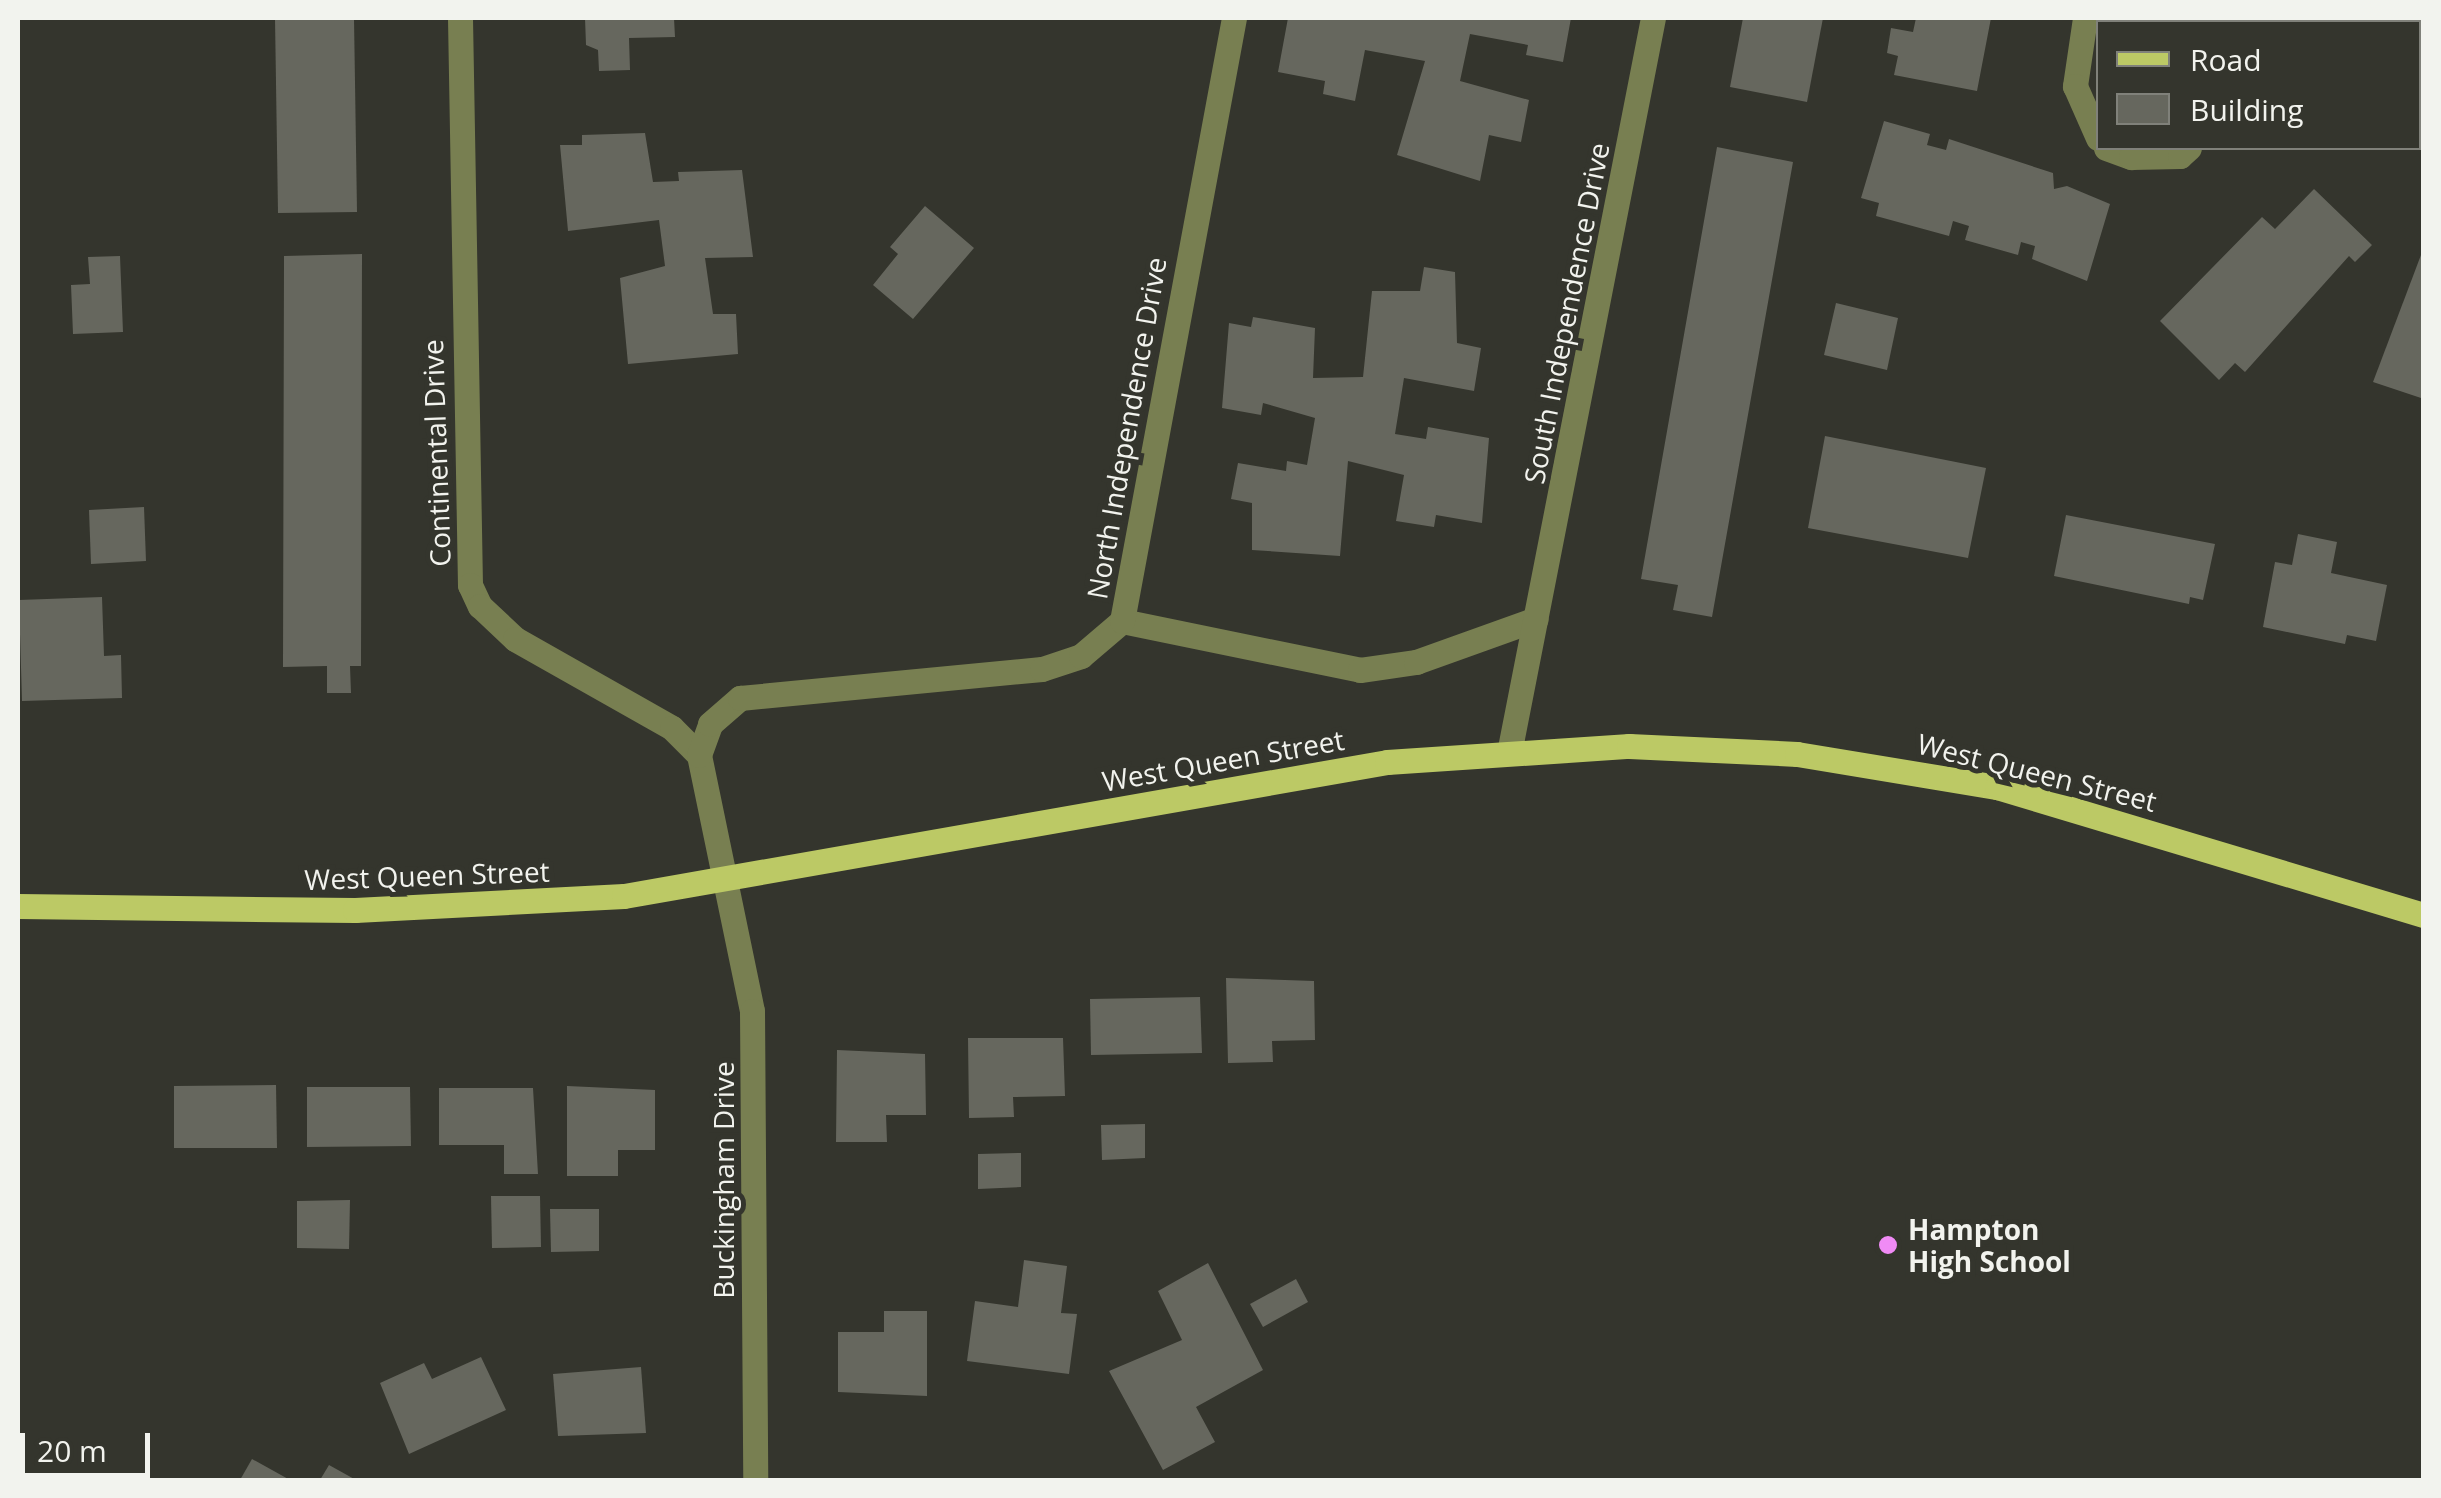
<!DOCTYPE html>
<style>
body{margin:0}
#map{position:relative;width:2441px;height:1498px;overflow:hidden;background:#34352d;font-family:"Open Sans",sans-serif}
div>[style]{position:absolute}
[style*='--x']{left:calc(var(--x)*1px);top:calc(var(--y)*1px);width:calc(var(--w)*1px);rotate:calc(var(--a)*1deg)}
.building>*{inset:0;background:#66675e}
.minor>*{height:25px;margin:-12.5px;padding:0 12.5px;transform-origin:12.5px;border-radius:12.5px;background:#787f51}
.major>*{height:25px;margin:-12.5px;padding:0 12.5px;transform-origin:12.5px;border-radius:12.5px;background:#bcc965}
.dots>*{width:28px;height:28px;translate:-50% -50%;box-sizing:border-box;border:5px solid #34352d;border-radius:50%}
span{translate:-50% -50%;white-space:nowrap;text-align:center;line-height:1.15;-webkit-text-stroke:10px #34352d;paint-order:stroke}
.street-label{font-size:28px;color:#f2f3ee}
.poi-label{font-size:28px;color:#f2f3ee;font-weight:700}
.left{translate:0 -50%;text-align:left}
.frame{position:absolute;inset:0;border:20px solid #f2f3ee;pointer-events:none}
.legend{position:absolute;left:2096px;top:20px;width:325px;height:130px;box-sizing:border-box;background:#34352d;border:2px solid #80817a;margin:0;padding:12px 18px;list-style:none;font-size:30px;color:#f2f3ee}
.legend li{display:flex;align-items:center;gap:20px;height:50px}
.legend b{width:50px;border:2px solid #80817a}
.scale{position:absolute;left:20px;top:1433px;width:130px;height:45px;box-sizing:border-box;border:5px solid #f2f3ee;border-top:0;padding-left:12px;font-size:30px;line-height:35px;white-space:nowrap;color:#f2f3ee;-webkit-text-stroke:8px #34352d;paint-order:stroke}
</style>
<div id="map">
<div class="building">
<div style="clip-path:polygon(275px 18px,354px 18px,357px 212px,278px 213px)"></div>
<div style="clip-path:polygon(585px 18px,674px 18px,675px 37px,629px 38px,630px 70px,599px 71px,598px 50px,586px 45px)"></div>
<div style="clip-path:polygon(1288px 18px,1571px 18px,1563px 62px,1526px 55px,1528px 45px,1470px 34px,1460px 81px,1529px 100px,1521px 142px,1489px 135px,1480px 181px,1397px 155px,1425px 61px,1365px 50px,1355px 101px,1323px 94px,1325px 81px,1278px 72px)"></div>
<div style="clip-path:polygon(1743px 18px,1823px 18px,1807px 102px,1730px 87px)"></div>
<div style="clip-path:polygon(1916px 18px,1991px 18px,1977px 91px,1894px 75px,1898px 56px,1887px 53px,1891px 28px,1913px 32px)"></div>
<div style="clip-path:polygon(2418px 39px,2424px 42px,2424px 136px,2418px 134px)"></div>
<div style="clip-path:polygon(1884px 121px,1930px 134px,1927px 145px,1946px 150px,1949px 139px,2053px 173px,2054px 189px,2067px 186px,2110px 204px,2087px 281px,2032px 259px,2035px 246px,2021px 242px,2018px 255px,1965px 240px,1969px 226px,1953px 221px,1949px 236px,1876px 216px,1879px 203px,1861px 198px)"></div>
<div style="clip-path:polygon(645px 133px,653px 182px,679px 181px,678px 172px,742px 170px,753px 257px,705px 258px,713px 314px,736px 314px,738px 354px,628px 364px,620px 278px,665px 266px,659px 220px,568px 231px,560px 145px,582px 145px,582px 135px)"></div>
<div style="clip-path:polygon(1717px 147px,1793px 162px,1712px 617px,1673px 610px,1678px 585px,1641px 579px)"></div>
<div style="clip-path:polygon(2314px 189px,2372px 245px,2355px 262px,2349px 256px,2245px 372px,2235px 363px,2219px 380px,2160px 321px,2262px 217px,2275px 229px)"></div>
<div style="clip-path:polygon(925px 206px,974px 248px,913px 319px,873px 285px,898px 254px,890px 247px)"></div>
<div style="clip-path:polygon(2424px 247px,2424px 399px,2373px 382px)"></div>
<div style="clip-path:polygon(362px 254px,361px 666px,350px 666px,351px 693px,327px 693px,327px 666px,283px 667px,284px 256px)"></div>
<div style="clip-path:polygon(120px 256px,123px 332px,73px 334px,71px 285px,90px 284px,88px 257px)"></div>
<div style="clip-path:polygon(1424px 267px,1455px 272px,1457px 343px,1481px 348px,1474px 391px,1404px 378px,1395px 434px,1426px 439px,1428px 427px,1489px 438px,1482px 523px,1436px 515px,1434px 527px,1396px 521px,1404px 475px,1348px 461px,1340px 556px,1252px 550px,1252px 503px,1231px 499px,1238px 463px,1286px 471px,1287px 461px,1307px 465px,1315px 418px,1263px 403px,1261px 415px,1222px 408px,1229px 323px,1251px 327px,1253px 317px,1315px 328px,1313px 378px,1363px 377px,1372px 291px,1420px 291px)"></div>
<div style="clip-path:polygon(1836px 303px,1898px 318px,1887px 370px,1824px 355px)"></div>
<div style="clip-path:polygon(1825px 436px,1986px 468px,1968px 558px,1808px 528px)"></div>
<div style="clip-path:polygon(144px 507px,146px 561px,91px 564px,89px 510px)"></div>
<div style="clip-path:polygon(2066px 515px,2215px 544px,2203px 600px,2190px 597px,2189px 604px,2054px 576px)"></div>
<div style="clip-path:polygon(2298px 534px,2337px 542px,2331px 573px,2387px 585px,2376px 641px,2347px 635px,2345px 644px,2263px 627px,2275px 562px,2292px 565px)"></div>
<div style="clip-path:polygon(102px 597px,104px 656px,121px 655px,122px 698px,22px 701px,19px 600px)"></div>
<div style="clip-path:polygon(1226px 978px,1314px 981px,1315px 1040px,1272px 1041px,1273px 1062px,1228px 1063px)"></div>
<div style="clip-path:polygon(1200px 997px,1202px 1053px,1091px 1055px,1090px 999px)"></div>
<div style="clip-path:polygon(968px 1038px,1063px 1038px,1065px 1096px,1013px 1097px,1014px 1117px,969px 1118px)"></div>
<div style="clip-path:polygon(837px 1050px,925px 1054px,926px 1115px,886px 1115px,887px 1142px,836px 1142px)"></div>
<div style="clip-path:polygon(276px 1085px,277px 1148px,174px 1148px,174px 1086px)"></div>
<div style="clip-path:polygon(567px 1086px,655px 1090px,655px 1150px,618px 1150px,618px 1176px,567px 1176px)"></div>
<div style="clip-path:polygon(307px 1087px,410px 1087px,411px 1146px,307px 1147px)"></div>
<div style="clip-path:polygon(439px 1088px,533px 1088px,538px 1174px,504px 1174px,504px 1145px,439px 1145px)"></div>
<div style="clip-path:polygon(1145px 1124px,1145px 1158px,1102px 1160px,1101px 1125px)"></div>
<div style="clip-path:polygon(1021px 1153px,1021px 1187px,978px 1189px,978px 1154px)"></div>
<div style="clip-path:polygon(491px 1196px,540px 1196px,541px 1247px,492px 1248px)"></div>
<div style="clip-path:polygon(350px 1200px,349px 1249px,297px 1248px,297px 1201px)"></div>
<div style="clip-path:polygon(550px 1209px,599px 1209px,599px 1251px,551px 1252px)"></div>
<div style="clip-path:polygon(1024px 1260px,1067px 1266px,1061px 1313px,1077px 1314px,1069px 1374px,967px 1361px,975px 1301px,1018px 1307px)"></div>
<div style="clip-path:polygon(1208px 1263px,1263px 1370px,1196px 1407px,1215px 1442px,1163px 1470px,1109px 1371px,1182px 1340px,1158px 1291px)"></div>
<div style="clip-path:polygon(1296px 1279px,1308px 1302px,1263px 1327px,1250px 1304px)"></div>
<div style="clip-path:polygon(884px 1311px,927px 1311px,927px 1396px,838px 1392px,838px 1332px,884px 1332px)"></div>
<div style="clip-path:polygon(481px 1357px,506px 1410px,409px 1454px,380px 1383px,424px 1363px,432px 1379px)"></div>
<div style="clip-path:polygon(641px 1367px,646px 1433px,558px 1436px,553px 1374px)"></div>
<div style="clip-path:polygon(252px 1459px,290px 1480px,240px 1480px)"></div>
<div style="clip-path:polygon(329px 1465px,356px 1480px,320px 1480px)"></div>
</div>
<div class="minor">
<div style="--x:460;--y:18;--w:567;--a:88.99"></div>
<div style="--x:470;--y:585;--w:23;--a:65"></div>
<div style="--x:480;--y:606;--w:48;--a:43.3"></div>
<div style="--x:515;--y:639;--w:180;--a:29.5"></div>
<div style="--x:672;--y:728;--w:38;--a:45"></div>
<div style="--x:699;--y:755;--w:261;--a:78.3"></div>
<div style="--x:752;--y:1011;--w:469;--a:89.6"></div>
<div style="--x:2085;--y:18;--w:69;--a:98.4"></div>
<div style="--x:2075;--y:86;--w:57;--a:66.1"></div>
<div style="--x:2256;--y:22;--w:4;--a:-63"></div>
<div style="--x:2106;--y:148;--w:27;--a:20"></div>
<div style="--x:2131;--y:157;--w:49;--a:-1.2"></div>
<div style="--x:2180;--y:156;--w:12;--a:-42"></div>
<div style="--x:1122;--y:621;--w:243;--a:11.6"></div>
<div style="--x:1360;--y:670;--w:57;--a:-8.1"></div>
<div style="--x:1416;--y:662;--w:127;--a:-19.7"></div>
<div style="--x:1510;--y:748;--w:744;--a:-78.92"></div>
<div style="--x:699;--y:755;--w:33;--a:-70"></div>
<div style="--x:710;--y:724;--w:40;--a:-41"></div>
<div style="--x:740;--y:698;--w:303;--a:-5.5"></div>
<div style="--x:1042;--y:669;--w:41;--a:-18.4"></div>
<div style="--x:1081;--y:656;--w:54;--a:-40.5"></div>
<div style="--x:1122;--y:621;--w:613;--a:-79.48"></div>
</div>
<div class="major">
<div style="--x:18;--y:906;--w:337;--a:0.7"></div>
<div style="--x:355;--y:910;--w:269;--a:-3"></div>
<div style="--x:624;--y:896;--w:775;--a:-9.96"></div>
<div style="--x:1387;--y:762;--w:243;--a:-3.8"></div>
<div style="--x:1629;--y:746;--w:168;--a:2.7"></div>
<div style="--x:1797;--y:754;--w:203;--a:9.4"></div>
<div style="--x:1997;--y:787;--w:446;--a:16.7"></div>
</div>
<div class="dots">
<div style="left:1888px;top:1245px;background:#f08bf5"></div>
</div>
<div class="street-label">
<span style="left:1566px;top:313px;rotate:-79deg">South Independence Drive</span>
<span style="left:1126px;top:428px;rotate:-80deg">North Independence Drive</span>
<span style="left:436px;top:453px;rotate:-92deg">Continental Drive</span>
<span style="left:1223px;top:760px;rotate:-10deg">West Queen Street</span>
<span style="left:2037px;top:772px;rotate:14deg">West Queen Street</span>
<span style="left:427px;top:875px;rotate:-2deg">West Queen Street</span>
<span style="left:723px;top:1180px;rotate:-90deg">Buckingham Drive</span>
</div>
<div class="poi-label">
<span class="left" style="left:1908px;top:1245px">Hampton<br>High School</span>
</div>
<div class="frame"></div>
<ul class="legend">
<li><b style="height:12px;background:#bcc965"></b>Road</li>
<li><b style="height:28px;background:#66675e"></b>Building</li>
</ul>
<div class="scale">20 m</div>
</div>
